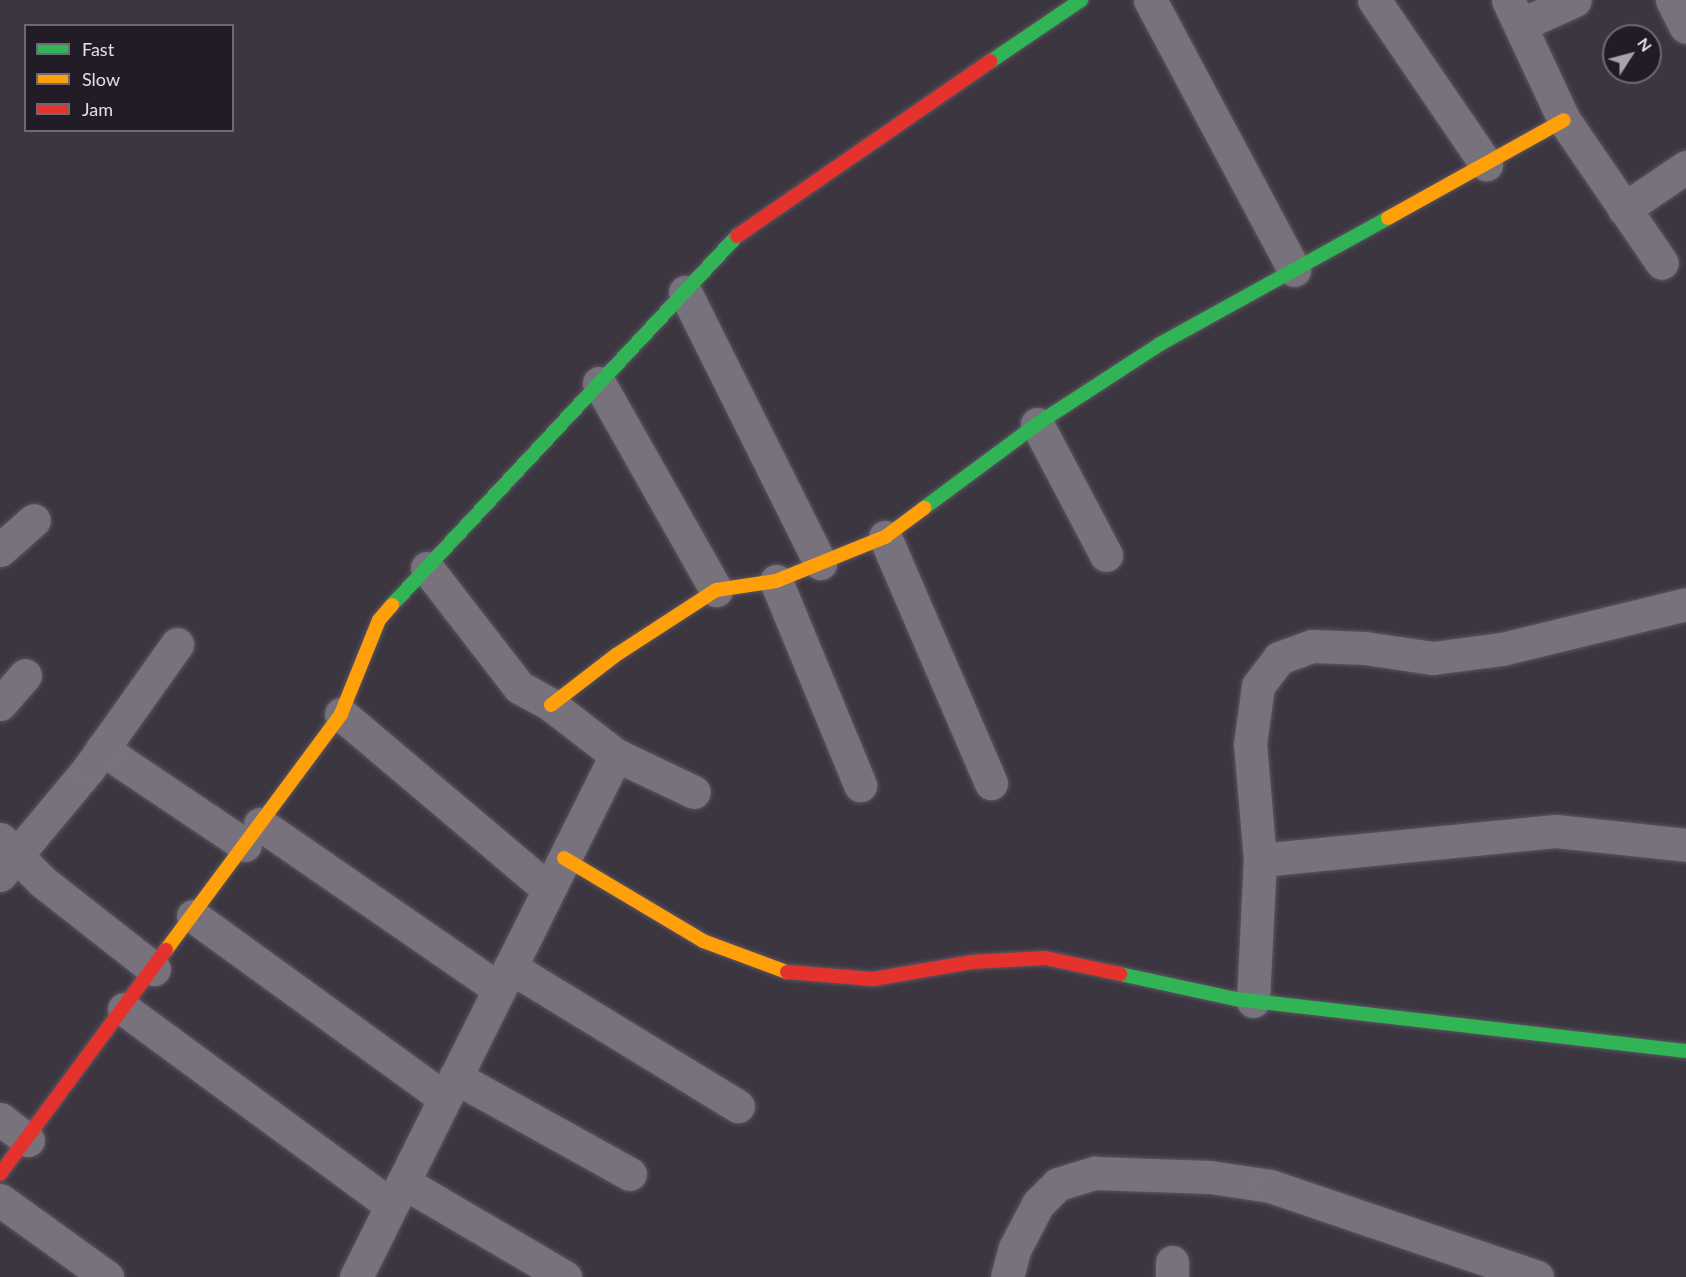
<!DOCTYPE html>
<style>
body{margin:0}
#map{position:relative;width:1686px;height:1277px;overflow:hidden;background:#3c3641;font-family:Lato,sans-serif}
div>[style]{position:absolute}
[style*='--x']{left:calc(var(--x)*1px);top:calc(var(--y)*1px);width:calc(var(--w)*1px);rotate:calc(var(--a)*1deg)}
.roads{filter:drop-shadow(0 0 2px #5a555e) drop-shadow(0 0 2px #5a555e)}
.street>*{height:33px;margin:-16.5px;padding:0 16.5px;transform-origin:16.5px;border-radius:16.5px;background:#78727c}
.fast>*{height:14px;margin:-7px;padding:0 7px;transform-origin:7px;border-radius:7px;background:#30b455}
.slow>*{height:14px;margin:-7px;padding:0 7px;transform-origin:7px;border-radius:7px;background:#ff9f0a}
.jam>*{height:14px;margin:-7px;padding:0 7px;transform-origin:7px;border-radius:7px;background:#e5322d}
span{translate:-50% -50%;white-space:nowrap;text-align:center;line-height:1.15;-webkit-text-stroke:5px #211c25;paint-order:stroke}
.legend{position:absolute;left:24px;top:24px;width:210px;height:108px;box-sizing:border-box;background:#211c25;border:2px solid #6f6973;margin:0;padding:8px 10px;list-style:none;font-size:18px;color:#e4dde9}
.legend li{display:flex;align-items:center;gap:12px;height:30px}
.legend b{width:30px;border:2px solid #6f6973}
.north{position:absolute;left:1602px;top:24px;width:60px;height:60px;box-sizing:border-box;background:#211c25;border:2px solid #6f6973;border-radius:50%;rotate:54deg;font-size:16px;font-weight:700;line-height:24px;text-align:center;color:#e4dde9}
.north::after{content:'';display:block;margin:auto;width:21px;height:27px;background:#a9a3ae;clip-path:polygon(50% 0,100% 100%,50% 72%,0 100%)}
</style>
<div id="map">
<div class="roads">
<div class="street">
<div style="--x:1150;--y:0;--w:306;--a:61.9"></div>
<div style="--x:1374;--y:0;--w:199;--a:55.7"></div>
<div style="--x:1508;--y:0;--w:132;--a:65"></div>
<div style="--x:1564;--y:120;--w:173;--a:55.6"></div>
<div style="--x:1672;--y:0;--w:30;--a:63"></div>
<div style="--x:1520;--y:25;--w:60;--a:-24.4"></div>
<div style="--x:1624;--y:209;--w:75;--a:-34.1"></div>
<div style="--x:685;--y:292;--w:303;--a:63.5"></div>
<div style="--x:599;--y:383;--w:238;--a:60.5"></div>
<div style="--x:1037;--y:424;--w:148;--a:62.2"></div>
<div style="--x:885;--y:537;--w:268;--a:66.7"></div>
<div style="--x:0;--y:550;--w:45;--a:-41.4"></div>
<div style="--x:427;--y:568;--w:150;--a:52.3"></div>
<div style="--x:519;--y:687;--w:37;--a:29"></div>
<div style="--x:551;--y:705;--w:82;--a:37.6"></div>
<div style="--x:616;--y:755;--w:86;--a:25.4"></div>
<div style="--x:776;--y:581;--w:221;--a:67.6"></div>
<div style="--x:0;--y:704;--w:38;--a:-49"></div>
<div style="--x:341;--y:714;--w:271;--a:40.2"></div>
<div style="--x:102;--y:749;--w:172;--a:33.9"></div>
<div style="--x:260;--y:824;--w:290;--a:34.6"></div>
<div style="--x:0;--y:839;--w:61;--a:45"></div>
<div style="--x:43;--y:882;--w:141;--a:38.1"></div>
<div style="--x:1260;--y:860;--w:297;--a:-5.6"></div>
<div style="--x:1556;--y:831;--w:131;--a:6.1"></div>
<div style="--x:0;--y:875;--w:139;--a:-50.2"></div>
<div style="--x:89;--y:768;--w:152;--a:-54.6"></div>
<div style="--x:193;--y:916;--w:310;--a:35.9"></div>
<div style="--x:510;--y:967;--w:267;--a:31.4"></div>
<div style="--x:1253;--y:1001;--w:141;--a:-87.2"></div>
<div style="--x:1260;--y:860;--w:116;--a:-94.9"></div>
<div style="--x:1250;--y:744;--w:59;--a:-82.1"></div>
<div style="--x:1258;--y:686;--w:35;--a:-53"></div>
<div style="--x:1279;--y:658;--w:35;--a:-20"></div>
<div style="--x:1312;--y:646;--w:53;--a:2.2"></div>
<div style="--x:1365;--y:648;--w:69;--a:8.4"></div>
<div style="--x:1433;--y:658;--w:70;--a:-7.4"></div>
<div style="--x:1502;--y:649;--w:189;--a:-13.7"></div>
<div style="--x:124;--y:1009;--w:331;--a:36.3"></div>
<div style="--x:455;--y:1077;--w:200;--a:29"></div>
<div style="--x:0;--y:1119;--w:35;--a:37"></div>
<div style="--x:403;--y:1182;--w:188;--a:30.4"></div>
<div style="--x:0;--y:1200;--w:132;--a:35.7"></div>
<div style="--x:356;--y:1277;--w:583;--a:-63.52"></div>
<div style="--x:1007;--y:1277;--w:30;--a:-75"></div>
<div style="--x:1015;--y:1248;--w:50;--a:-62.4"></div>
<div style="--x:1038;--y:1204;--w:28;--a:-45"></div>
<div style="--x:1058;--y:1184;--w:39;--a:-17"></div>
<div style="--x:1095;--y:1173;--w:115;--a:2"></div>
<div style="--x:1210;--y:1177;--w:61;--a:8.5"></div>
<div style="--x:1270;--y:1186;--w:282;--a:18.8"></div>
<div style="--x:1172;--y:1277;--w:15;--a:-90"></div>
</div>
<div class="fast">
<div style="--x:991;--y:61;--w:109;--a:-34.1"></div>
<div style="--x:924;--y:508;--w:141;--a:-36.6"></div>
<div style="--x:1037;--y:424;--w:147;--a:-33"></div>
<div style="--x:1160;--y:344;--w:260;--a:-28.9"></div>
<div style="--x:392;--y:605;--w:505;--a:-46.93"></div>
<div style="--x:1120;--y:974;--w:119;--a:12.2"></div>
<div style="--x:1236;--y:999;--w:453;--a:6.6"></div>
</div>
<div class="slow">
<div style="--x:1388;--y:218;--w:201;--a:-29.1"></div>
<div style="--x:551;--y:705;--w:82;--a:-37.6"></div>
<div style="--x:616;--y:655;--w:119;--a:-33"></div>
<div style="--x:716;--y:590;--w:61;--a:-8.5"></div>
<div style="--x:776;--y:581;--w:118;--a:-22"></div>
<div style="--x:885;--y:537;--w:49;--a:-36.6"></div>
<div style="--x:564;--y:858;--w:162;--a:30.8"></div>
<div style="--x:703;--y:941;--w:90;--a:20.3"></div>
<div style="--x:166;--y:950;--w:294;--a:-53.4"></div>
<div style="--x:341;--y:714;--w:101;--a:-68"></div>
<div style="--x:379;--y:620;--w:20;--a:-49"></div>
</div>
<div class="jam">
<div style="--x:737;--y:236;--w:308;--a:-34.6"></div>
<div style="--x:787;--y:972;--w:86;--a:4.7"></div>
<div style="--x:873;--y:979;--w:100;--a:-9.7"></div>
<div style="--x:972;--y:962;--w:73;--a:-3.1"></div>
<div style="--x:1045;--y:958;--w:77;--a:12"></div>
<div style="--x:0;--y:1174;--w:279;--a:-53.5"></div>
</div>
</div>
<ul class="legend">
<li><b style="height:8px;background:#30b455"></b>Fast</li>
<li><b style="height:8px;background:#ff9f0a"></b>Slow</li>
<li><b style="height:8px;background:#e5322d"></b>Jam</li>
</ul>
<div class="north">N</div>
</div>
